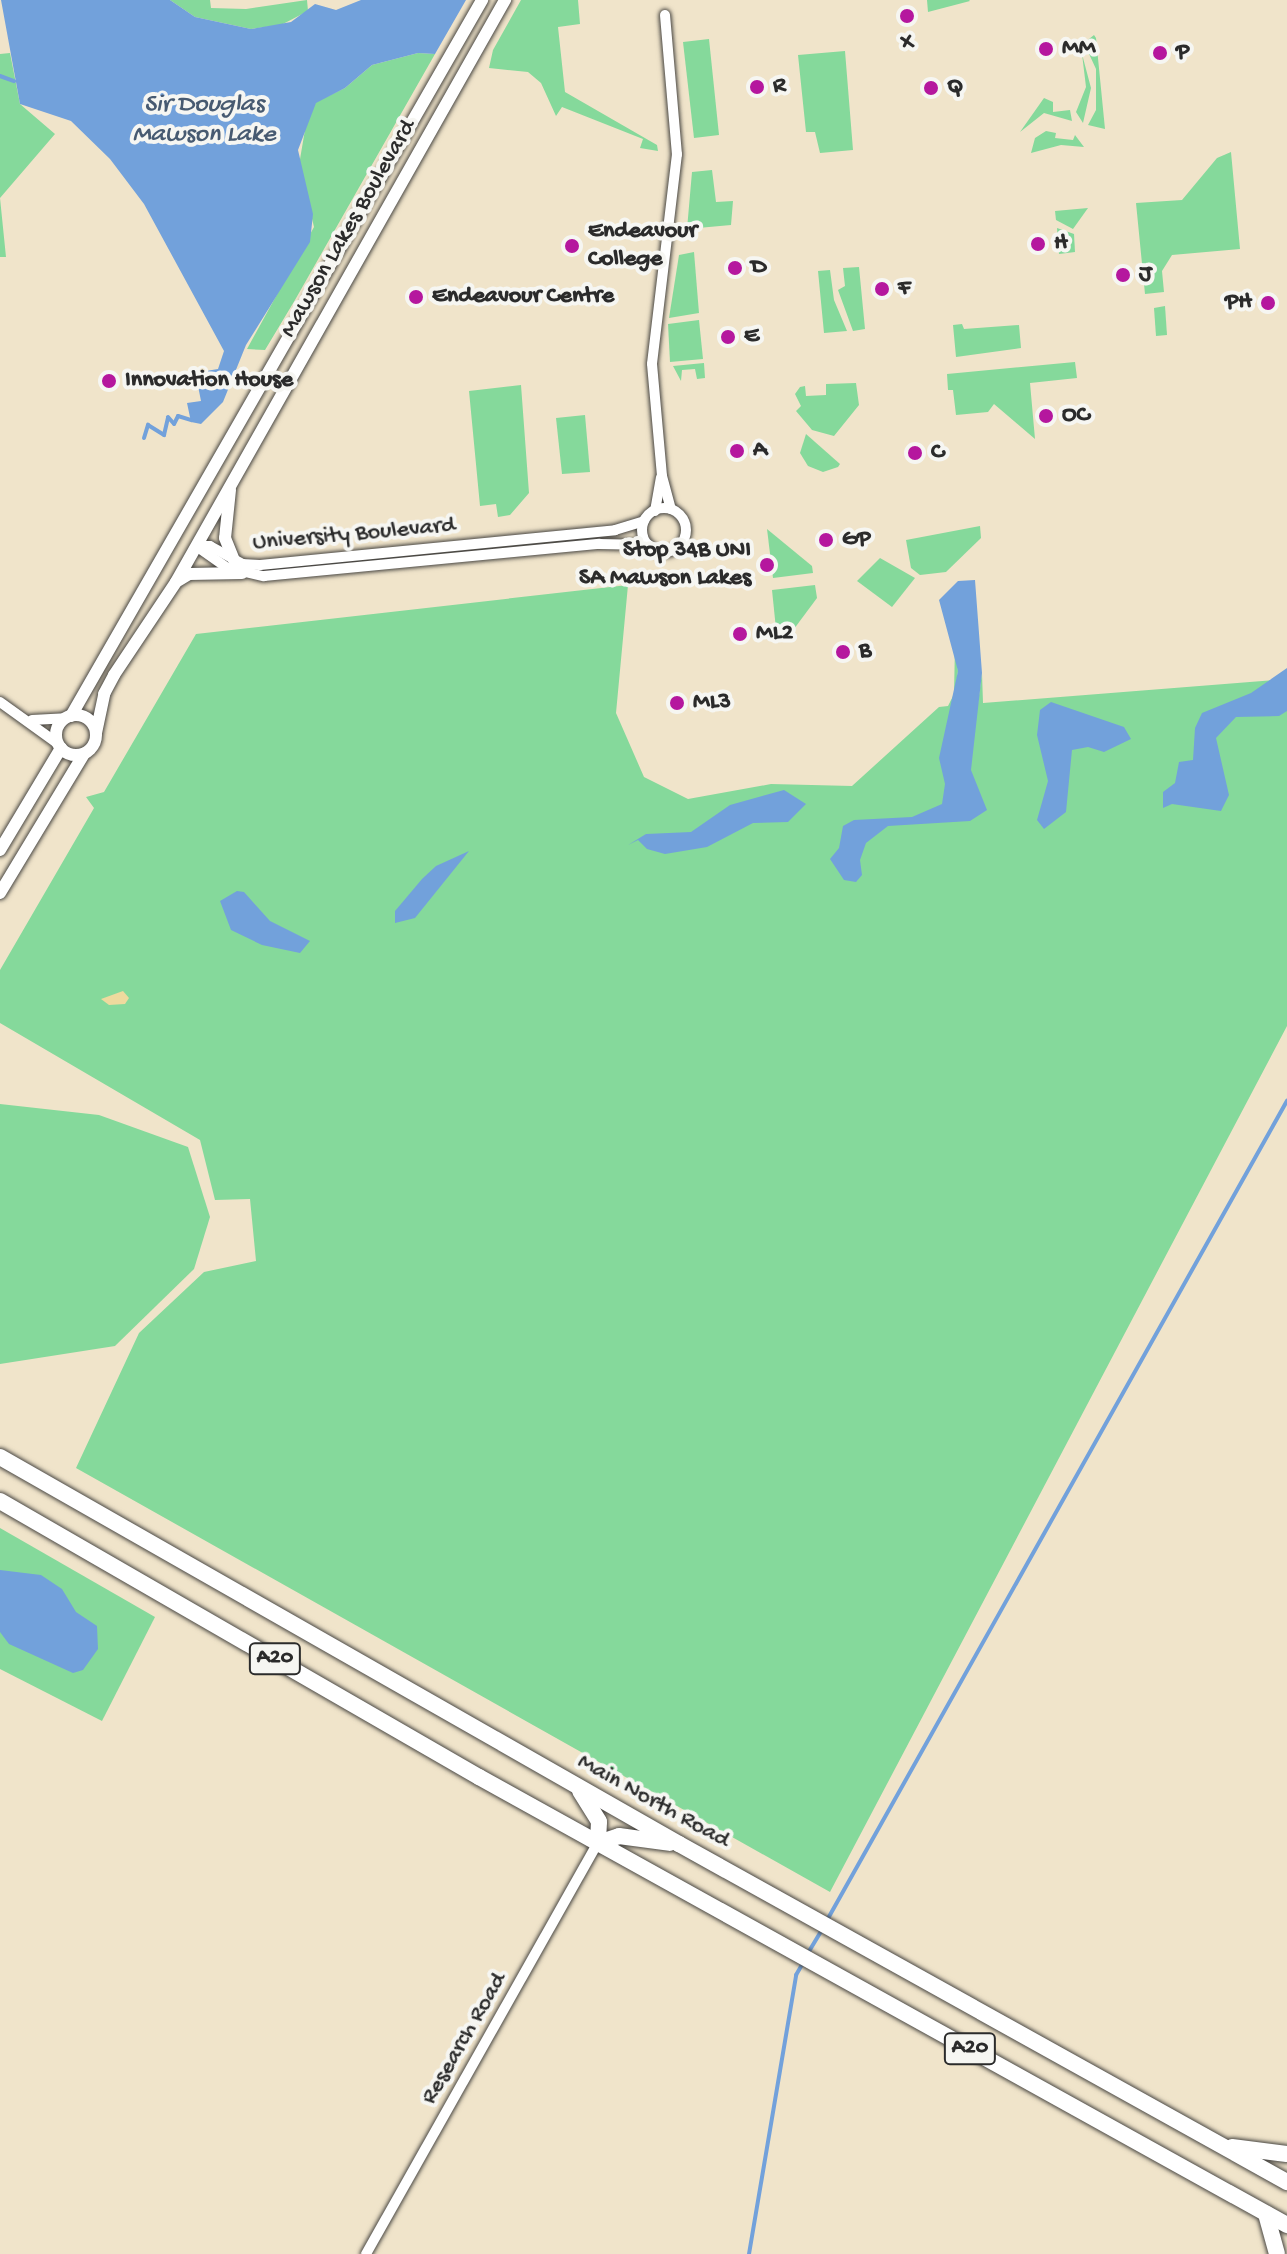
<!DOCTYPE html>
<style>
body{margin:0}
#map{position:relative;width:1287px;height:2254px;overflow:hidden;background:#f0e4ca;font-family:"Gochi Hand",sans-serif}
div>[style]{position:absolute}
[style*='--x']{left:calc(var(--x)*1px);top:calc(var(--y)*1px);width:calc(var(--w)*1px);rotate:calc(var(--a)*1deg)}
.green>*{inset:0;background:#85d99b}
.sand>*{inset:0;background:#eeda9e}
.water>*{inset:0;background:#72a1db}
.stream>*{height:4px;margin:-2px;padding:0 2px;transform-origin:2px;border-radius:2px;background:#72a1db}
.roads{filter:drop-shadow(0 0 2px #494743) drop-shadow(0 0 2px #494743)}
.minor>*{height:10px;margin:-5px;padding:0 5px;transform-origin:5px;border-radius:5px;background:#fff}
.minor>.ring{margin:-5px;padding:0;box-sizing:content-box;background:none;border:10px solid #fff;border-radius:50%}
.tertiary>*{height:12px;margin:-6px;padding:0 6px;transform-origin:6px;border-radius:6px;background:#fff}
.tertiary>.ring{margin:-6px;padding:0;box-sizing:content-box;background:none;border:12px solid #fff;border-radius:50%}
.trunk>*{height:16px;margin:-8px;padding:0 8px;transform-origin:8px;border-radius:8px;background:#fff}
.dots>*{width:22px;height:22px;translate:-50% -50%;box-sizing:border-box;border:4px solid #f6f6f2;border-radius:50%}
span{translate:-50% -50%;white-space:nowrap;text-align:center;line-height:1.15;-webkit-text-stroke:8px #f6f6f2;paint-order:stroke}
.shield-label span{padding:2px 6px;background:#f6f6f2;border:2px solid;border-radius:6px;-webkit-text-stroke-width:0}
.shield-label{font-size:22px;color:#2b2b2b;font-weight:700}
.poi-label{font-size:24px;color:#2b2b2b;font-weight:700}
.left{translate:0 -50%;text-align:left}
.right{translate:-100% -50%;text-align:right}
.street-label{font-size:24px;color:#2b2b2b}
.water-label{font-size:26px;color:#475a71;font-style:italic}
</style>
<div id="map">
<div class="green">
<div style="clip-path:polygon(170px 0,210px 0,211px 8px,246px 9px,307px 0,308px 11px,281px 25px,251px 29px,195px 17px)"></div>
<div style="clip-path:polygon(521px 0,578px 0,580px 24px,558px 27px,565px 92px,657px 145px,658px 151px,640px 148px,643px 139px,562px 107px,556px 116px,541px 83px,528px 72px,489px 68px,493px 50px)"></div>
<div style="clip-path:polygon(927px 0,969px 0,970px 1px,928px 12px)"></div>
<div style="clip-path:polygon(1094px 35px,1096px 38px,1105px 129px,1088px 125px,1096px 110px,1096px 69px,1084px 43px)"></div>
<div style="clip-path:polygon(709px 39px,719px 135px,694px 138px,683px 42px)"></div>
<div style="clip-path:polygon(845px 51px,853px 150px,820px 153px,815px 132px,806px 132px,798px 55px)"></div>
<div style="clip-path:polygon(10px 53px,20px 104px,55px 134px,0 198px,6px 257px,0 257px,0 54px)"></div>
<div style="clip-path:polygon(418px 53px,435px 54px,295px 300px,265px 350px,247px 349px,314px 227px,299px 165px,307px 118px,316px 102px,345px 88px,372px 65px)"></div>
<div style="clip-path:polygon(1082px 54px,1091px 88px,1083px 123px,1076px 112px,1086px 87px)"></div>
<div style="clip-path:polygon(1044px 98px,1053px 102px,1053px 112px,1070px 110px,1072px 121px,1044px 113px,1020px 132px)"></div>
<div style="clip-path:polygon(1046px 131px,1056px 133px,1055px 138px,1073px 140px,1075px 135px,1084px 147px,1061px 145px,1031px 153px,1035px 138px)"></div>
<div style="clip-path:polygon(1231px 152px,1240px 249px,1172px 255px,1162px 271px,1164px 292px,1145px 294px,1136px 203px,1182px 200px,1217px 158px)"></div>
<div style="clip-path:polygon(712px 170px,716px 202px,733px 201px,731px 225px,687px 229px,692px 172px)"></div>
<div style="clip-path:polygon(1088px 208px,1073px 229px,1056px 220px,1055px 211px)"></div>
<div style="clip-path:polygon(1057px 228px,1074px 234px,1075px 252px,1059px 254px)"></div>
<div style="clip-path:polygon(694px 252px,699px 313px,669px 318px,679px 255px)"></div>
<div style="clip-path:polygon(859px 267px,865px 329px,853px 331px,838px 290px,845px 286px,843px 268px)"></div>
<div style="clip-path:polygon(830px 270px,834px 300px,847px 331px,824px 333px,818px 271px)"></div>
<div style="clip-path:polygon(1165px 306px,1167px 335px,1156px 336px,1154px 308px)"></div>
<div style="clip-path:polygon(699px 320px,703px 359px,670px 362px,668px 324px)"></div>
<div style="clip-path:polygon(962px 324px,964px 329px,1019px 325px,1021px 348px,956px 357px,953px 325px)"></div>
<div style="clip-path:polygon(1075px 362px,1077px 378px,1030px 383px,1035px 439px,994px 404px,988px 412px,956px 415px,953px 390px,948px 390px,947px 374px)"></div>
<div style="clip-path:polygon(704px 363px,705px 378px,697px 379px,695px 369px,682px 370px,681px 381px,673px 366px)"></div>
<div style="clip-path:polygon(856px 383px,859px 405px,834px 436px,812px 430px,796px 411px,801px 406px,795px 394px,800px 387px,805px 386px,806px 396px,826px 395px,826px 384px)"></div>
<div style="clip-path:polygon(521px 385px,529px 493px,510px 515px,498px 517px,496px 504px,480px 506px,469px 391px)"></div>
<div style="clip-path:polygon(585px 415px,590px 472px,562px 474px,556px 418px)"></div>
<div style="clip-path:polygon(806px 434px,840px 464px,838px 467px,823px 472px,808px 466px,800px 453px)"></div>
<div style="clip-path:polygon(980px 526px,981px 538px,946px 572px,920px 575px,911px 568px,906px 540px)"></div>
<div style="clip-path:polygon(767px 529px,812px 566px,813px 573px,773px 578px)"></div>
<div style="clip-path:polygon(880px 558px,915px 578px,892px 607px,857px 581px)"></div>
<div style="clip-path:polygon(628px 585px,616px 713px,644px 777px,688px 799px,771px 784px,852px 786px,939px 707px,948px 706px,954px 694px,955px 644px,958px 671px,953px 705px,978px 703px,982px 673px,983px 703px,1287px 679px,1287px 1026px,830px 1892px,76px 1468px,139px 1333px,204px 1272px,256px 1261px,250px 1199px,215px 1200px,200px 1140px,0 1023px,0 970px,94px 808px,86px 797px,104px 792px,196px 634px)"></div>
<div style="clip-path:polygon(815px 585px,817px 598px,788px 637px,776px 629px,772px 590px)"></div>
<div style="clip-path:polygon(0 1104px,99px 1115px,188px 1147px,210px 1217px,194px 1269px,115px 1346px,0 1364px)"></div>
<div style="clip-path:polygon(0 1528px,155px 1617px,102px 1721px,0 1669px)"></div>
</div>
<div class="sand">
<div style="clip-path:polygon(123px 991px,129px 998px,125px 1004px,109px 1005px,101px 999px)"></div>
</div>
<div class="water">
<div style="clip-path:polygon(1px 0,170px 0,195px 17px,251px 29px,291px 22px,315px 4px,336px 10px,361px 0,466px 0,435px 54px,418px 53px,372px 65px,345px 88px,316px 103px,298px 150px,313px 214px,310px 242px,246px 345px,223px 402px,201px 424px,191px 422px,187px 403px,201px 401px,198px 386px,208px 383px,206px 371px,218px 369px,224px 351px,144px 204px,110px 159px,71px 121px,20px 104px)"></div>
<div style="clip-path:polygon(975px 580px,982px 673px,971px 770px,987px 810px,970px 821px,888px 826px,866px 843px,860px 860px,862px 875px,856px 882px,844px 880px,830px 859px,839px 848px,843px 826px,854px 820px,912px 817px,942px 804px,945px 784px,939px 758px,958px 671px,939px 600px,958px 581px)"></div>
<div style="clip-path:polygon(1287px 668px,1287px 711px,1279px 716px,1236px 717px,1216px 738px,1229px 795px,1221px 811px,1172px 804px,1163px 808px,1163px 792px,1175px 783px,1179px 762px,1193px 760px,1195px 728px,1202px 713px,1251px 693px)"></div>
<div style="clip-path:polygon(1051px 702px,1124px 727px,1131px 739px,1104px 752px,1088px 747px,1072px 750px,1066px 812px,1044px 829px,1037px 820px,1048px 781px,1037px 735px,1040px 710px)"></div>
<div style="clip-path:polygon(784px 790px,806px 804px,788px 822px,753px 823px,707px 847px,665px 854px,647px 849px,638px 840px,628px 845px,646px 834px,691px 832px,730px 805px)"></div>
<div style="clip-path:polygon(469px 851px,415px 918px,395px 923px,395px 911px,422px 879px,436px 866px)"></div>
<div style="clip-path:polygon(237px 891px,244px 892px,270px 921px,310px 941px,300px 953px,262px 945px,231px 930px,220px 901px)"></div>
<div style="clip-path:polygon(0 1570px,41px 1575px,62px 1589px,76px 1612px,97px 1626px,98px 1649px,83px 1670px,73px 1673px,9px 1644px,0 1632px)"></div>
</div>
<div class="stream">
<div style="--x:0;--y:76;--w:15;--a:20"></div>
<div style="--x:144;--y:438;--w:14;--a:-73"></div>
<div style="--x:148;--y:425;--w:19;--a:32"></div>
<div style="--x:164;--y:435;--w:18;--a:-77"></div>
<div style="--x:168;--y:417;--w:9;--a:49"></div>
<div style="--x:174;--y:424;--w:9;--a:-63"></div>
<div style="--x:178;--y:416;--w:14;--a:17"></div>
<div style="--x:826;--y:1922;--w:942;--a:-60.69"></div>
<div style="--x:808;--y:1953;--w:27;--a:-59"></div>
<div style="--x:749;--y:2254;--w:283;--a:-80.4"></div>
<div style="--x:796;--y:1975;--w:16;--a:-60"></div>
</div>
<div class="roads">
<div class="minor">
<div style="--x:665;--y:15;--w:140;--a:85.1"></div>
<div style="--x:677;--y:154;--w:211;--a:96.8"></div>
<div style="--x:652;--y:364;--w:112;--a:84.9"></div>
<div style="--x:662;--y:476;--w:34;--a:75"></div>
<div class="ring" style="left:642px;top:508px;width:34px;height:34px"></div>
<div style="--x:655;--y:511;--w:34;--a:-80"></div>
<div style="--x:196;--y:546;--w:39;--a:35"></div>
<div style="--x:228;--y:568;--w:37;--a:13"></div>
<div style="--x:264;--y:576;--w:337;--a:-5.5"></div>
<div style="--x:599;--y:544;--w:50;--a:1.1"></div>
<div style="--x:196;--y:546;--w:14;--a:0"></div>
<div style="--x:210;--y:546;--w:37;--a:29"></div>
<div style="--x:242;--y:564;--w:18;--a:3"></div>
<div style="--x:260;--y:565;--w:357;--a:-5.6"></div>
<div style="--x:615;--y:530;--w:30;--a:-17"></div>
<div style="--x:0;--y:702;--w:70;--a:35.7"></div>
<div style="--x:32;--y:720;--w:33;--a:-3"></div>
<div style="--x:366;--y:2254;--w:472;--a:-60.6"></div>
</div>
<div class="tertiary">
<div style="--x:230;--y:490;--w:48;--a:95.9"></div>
<div style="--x:225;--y:538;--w:24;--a:68"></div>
<div style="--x:179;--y:580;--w:12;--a:-31"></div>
<div style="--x:189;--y:574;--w:53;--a:-1.1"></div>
<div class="ring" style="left:56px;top:715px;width:28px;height:28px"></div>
<div style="--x:71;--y:716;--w:826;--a:-60.14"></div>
<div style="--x:96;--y:733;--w:40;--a:-78"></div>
<div style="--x:104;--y:694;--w:21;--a:-62"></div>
<div style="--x:114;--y:675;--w:112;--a:-56.3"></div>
<div style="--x:176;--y:582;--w:669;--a:-60.52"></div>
<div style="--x:0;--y:850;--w:119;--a:-59.1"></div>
<div style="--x:0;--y:893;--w:162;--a:-58.9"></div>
</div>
<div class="trunk">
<div style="--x:0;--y:1457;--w:782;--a:29.68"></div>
<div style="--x:679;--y:1844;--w:696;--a:29.07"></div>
<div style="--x:0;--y:1501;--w:553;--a:29.95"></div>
<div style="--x:479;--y:1777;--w:924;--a:29.01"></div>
<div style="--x:580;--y:1791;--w:36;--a:58"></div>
<div style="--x:599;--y:1822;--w:21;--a:93"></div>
<div style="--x:598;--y:1843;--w:22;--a:-18"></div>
<div style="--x:619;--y:1836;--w:51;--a:7.8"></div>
<div style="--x:1232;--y:2147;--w:55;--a:7.3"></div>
<div style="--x:1266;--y:2214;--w:41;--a:74.6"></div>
</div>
</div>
<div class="dots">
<div style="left:907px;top:16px;background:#b5179e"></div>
<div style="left:1046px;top:49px;background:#b5179e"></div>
<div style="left:1160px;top:53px;background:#b5179e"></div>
<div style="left:757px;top:87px;background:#b5179e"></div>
<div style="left:931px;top:88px;background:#b5179e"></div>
<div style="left:1038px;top:244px;background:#b5179e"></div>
<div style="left:572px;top:246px;background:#b5179e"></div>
<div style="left:735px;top:268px;background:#b5179e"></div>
<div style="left:1123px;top:275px;background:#b5179e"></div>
<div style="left:882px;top:289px;background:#b5179e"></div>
<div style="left:416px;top:297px;background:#b5179e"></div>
<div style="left:1268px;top:303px;background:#b5179e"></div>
<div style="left:728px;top:337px;background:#b5179e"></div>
<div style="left:109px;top:381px;background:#b5179e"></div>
<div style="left:1046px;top:416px;background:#b5179e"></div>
<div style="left:737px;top:451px;background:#b5179e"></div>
<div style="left:915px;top:453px;background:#b5179e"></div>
<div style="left:826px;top:540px;background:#b5179e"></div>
<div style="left:767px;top:565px;background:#b5179e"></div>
<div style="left:740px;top:634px;background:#b5179e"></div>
<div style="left:843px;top:652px;background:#b5179e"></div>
<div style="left:677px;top:703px;background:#b5179e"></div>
</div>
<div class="shield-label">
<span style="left:275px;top:1659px">A20</span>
<span style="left:970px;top:2049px">A20</span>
</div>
<div class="poi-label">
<span style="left:907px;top:43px">X</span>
<span class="left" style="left:1062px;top:49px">MM</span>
<span class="left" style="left:1176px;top:53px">P</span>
<span class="left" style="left:773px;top:87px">R</span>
<span class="left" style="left:947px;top:88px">Q</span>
<span class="left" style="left:588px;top:246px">Endeavour<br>College</span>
<span class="left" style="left:1054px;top:244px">H</span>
<span class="left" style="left:751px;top:268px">D</span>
<span class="left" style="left:1139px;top:275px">J</span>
<span class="left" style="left:898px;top:289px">F</span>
<span class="left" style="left:432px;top:297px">Endeavour Centre</span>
<span class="right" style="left:1252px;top:303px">PH</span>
<span class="left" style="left:744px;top:337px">E</span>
<span class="left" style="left:125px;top:381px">Innovation House</span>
<span class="left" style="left:1062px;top:416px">OC</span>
<span class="left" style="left:753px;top:451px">A</span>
<span class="left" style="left:931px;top:453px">C</span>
<span class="left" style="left:842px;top:540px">GP</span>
<span class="right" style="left:751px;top:565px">Stop 34B UNI<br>SA Mawson Lakes</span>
<span class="left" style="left:756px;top:634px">ML2</span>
<span class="left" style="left:859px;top:652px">B</span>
<span class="left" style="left:693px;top:703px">ML3</span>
</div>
<div class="street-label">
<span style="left:349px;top:229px;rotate:-60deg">Mawson Lakes Boulevard</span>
<span style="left:354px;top:535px;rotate:-5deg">University Boulevard</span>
<span style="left:653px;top:1802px;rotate:29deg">Main North Road</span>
<span style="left:465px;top:2039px;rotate:-60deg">Research Road</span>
</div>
<div class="water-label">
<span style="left:204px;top:121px">Sir Douglas<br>Mawson Lake</span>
</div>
</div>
